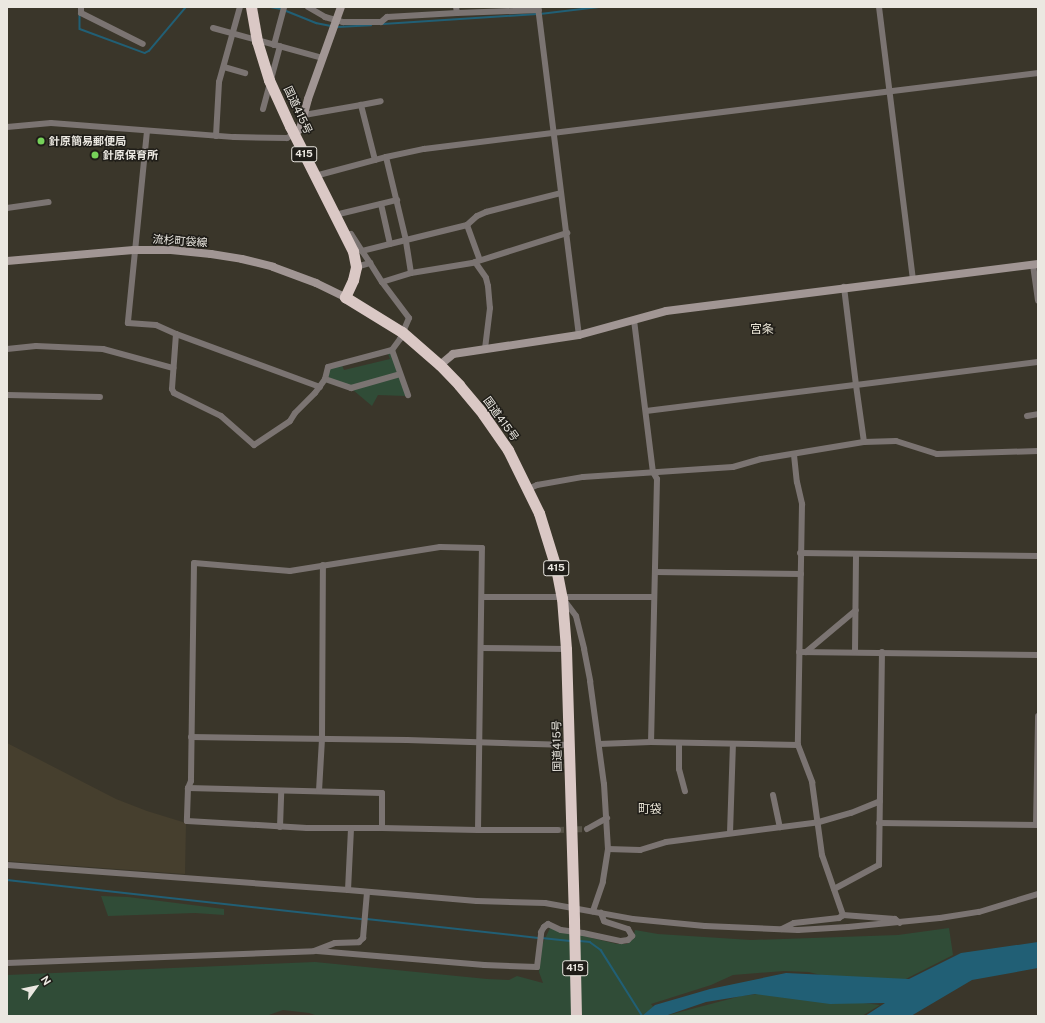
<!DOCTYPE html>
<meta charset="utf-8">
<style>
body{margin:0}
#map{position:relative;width:1045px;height:1023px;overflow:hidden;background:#3a362a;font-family:"Public Sans","Noto Sans JP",sans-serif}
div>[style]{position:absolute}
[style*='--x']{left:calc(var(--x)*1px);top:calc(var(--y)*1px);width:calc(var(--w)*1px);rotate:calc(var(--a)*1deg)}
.built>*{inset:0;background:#463f2e}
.green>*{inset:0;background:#304c37}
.water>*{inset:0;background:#215f75}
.stream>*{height:1.5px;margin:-0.75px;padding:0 0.75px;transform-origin:0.75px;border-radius:0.75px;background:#215f75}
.street-tunnel>*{height:6px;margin-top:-3px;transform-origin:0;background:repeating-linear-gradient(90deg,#555145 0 6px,transparent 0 9px)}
.street>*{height:6px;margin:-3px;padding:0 3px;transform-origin:3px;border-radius:3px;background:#7b7472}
.secondary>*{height:8px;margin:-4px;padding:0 4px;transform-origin:4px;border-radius:4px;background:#a19694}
.highway>*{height:11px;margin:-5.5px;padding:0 5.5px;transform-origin:5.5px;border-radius:5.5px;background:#dac8c5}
.highway-bridge>*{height:11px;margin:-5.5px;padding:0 5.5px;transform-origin:5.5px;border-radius:5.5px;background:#dac8c5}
.dots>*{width:11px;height:11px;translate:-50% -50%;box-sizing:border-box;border:2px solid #1f1d18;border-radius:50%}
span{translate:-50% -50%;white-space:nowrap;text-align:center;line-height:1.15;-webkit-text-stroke:3px #1f1d18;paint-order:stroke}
.shield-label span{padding:1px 3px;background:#1f1d18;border:1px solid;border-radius:3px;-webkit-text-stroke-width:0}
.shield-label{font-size:10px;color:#ebe8e1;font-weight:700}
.street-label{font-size:11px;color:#ebe8e1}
.poi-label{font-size:11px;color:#ebe8e1;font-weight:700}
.left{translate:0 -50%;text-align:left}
.neighbourhood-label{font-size:12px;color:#e9e4d5}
.frame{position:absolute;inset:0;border:8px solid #ebe8e1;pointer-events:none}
.north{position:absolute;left:16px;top:967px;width:40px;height:40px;-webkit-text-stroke:3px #1f1d18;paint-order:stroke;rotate:57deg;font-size:11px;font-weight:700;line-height:16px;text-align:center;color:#ebe8e1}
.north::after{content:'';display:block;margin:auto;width:14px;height:18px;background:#ebe8e1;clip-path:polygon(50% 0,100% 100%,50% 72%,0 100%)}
</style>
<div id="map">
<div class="built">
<div style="clip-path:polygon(7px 743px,116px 799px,147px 811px,186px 823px,185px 874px,7px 861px)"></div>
</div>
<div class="green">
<div style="clip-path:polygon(393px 353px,406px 396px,378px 395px,372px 406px,353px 390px,328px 377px,330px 368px,342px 365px,344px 370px,390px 359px,388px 354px)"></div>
<div style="clip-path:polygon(101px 896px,128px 897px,224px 909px,224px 915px,195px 913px,108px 916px)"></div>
<div style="clip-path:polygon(550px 928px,617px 944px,627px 944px,633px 939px,635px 930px,658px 934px,751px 940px,898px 935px,949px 928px,953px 955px,886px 989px,855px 984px,809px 972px,784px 971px,733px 975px,711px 985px,651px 1004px,661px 1016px,318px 1016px,309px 1013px,283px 1010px,266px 1016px,7px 1016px,7px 975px,315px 962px,487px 979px,509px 980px,517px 976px,543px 983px,539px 972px,542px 945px)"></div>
<div style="clip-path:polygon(773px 992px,880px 1005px,862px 1016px,665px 1016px,741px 996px)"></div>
</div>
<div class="water">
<div style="clip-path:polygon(1038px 942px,1038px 968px,972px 980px,911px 1016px,865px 1016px,885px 1003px,830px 1004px,755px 994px,706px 1002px,665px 1016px,642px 1016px,655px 1005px,710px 989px,786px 973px,909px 979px,961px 953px)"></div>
</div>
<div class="stream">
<div style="--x:271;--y:7;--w:10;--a:11"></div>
<div style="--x:284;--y:10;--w:35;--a:22"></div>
<div style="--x:316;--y:23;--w:15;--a:11"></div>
<div style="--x:540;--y:14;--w:59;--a:-6.8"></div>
<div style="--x:80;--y:15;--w:14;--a:90"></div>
<div style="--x:80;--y:29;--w:69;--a:20.3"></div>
<div style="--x:145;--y:53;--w:4;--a:-27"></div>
<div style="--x:149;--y:51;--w:57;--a:-49.9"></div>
<div style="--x:383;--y:24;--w:154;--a:-3.7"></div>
<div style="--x:337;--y:27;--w:34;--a:-3"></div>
<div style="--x:7;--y:880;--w:358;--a:6.3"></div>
<div style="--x:367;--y:919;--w:172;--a:6.3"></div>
<div style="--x:542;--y:938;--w:28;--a:6"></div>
<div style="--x:580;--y:941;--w:10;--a:6"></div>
<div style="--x:590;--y:942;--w:14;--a:36"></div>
<div style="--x:601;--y:950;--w:77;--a:57.8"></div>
</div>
<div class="street-tunnel">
<div style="--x:558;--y:830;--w:29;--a:-2"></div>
</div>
<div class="street">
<div style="--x:81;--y:7;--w:6;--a:90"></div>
<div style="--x:81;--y:13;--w:69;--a:26.6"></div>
<div style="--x:308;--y:7;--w:20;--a:30"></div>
<div style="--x:325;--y:17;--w:19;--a:16"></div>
<div style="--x:343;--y:22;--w:38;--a:0"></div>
<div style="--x:381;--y:22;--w:8;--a:-40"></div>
<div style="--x:387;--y:17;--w:70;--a:-3.3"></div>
<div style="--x:457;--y:13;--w:6;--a:-99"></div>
<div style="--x:538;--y:7;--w:331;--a:82.9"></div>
<div style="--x:879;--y:7;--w:275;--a:82.9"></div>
<div style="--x:457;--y:13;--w:82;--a:-2.1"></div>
<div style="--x:213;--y:28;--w:114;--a:15.3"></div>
<div style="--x:274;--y:45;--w:39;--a:-75"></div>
<div style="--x:224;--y:67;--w:22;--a:16"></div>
<div style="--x:263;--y:109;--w:65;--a:-74.9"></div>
<div style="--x:304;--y:115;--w:58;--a:-10"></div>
<div style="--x:7;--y:127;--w:44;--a:-5.2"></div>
<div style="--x:51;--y:123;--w:184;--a:4.4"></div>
<div style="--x:234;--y:137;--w:53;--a:1.1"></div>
<div style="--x:287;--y:138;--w:8;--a:-30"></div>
<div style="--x:147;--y:131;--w:193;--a:95.7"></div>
<div style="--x:128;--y:323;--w:28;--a:4"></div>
<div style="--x:156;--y:325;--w:22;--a:24"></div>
<div style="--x:216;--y:136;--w:54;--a:-86.8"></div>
<div style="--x:219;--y:82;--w:78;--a:-74.4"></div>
<div style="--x:386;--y:157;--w:39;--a:-12"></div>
<div style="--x:424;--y:149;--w:619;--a:-7.06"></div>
<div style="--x:375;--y:160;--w:57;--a:-104.3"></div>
<div style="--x:361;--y:105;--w:20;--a:-11"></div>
<div style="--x:315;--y:176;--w:73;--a:-15"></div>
<div style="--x:386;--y:157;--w:85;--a:76.5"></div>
<div style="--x:406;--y:240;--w:45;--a:166"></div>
<div style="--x:362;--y:251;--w:14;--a:56"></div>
<div style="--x:381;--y:204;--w:41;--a:77.3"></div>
<div style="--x:7;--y:208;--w:42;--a:-8.1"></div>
<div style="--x:335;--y:215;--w:64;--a:-13.6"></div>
<div style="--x:467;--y:225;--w:13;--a:-42"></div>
<div style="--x:477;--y:216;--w:10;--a:-24"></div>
<div style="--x:486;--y:212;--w:77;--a:-14.2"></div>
<div style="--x:346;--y:236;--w:5;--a:-22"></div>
<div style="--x:351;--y:234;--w:20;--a:57"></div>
<div style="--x:475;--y:262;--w:19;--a:55"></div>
<div style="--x:486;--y:278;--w:8;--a:76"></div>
<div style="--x:488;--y:286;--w:22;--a:85"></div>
<div style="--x:490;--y:308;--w:41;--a:97"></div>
<div style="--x:1033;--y:265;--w:36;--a:82"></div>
<div style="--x:356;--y:267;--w:15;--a:-16"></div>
<div style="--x:370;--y:263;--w:22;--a:58"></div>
<div style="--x:382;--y:282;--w:30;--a:-17"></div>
<div style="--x:411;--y:273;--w:62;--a:-9.3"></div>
<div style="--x:472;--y:263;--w:100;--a:-17.5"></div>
<div style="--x:411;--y:273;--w:33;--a:-99"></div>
<div style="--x:406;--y:240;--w:63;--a:-13.8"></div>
<div style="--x:467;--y:225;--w:37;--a:70"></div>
<div style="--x:382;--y:282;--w:45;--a:53.1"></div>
<div style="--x:409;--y:318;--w:23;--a:113"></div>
<div style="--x:400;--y:339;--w:14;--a:126"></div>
<div style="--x:392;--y:350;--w:48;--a:70.4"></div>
<div style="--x:634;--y:320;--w:153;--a:82.9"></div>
<div style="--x:653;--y:472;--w:8;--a:60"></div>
<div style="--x:657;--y:479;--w:263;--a:91.3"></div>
<div style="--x:7;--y:349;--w:29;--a:-6"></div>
<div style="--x:36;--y:346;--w:67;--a:2.6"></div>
<div style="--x:103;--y:349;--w:73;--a:15.2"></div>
<div style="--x:392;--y:350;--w:66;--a:165.1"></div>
<div style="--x:328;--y:367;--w:12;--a:104"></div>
<div style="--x:325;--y:379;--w:28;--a:19"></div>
<div style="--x:351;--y:388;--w:51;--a:-15.9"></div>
<div style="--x:320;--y:387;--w:153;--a:-159.8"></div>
<div style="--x:176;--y:334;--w:55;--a:94.2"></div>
<div style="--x:172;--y:389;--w:4;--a:63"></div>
<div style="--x:174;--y:393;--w:52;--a:26.1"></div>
<div style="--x:221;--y:416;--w:44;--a:41.3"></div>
<div style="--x:254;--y:445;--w:43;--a:-33.7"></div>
<div style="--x:290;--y:421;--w:9;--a:-58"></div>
<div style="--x:295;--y:413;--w:28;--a:-45"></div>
<div style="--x:315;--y:393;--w:17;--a:-54"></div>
<div style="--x:7;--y:395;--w:93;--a:1.2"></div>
<div style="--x:646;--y:411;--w:212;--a:-7.1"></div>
<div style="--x:856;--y:385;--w:99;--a:-97"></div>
<div style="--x:1027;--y:416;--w:11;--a:-10"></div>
<div style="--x:864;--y:442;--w:58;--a:-98"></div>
<div style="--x:856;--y:385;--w:183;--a:-7.2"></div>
<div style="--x:794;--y:455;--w:27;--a:84"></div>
<div style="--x:797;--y:482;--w:23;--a:77"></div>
<div style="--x:802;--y:504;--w:241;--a:91"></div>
<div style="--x:798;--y:745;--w:40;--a:69"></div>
<div style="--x:812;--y:782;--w:74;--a:82.2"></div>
<div style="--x:822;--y:855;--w:64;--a:70.7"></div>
<div style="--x:843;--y:915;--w:52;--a:4.4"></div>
<div style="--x:895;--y:919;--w:6;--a:39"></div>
<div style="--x:528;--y:489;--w:10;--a:-24"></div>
<div style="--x:537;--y:485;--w:47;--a:-9.9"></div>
<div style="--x:583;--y:477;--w:150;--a:-3.8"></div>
<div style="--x:733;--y:467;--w:29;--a:-16"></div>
<div style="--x:761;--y:459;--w:104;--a:-9.4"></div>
<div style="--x:864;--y:442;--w:32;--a:-2"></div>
<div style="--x:896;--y:441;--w:43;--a:17.6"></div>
<div style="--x:937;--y:454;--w:101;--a:-1.7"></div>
<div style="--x:800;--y:553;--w:238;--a:0.7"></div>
<div style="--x:655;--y:572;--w:146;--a:0.8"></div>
<div style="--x:482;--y:597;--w:172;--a:0"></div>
<div style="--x:564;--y:600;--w:20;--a:53"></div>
<div style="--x:576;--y:616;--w:34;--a:76"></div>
<div style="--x:584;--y:649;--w:33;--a:79"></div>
<div style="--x:590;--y:681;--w:104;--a:82.3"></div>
<div style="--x:604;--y:784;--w:65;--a:86.5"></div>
<div style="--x:608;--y:849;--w:33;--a:99"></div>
<div style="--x:603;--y:882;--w:31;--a:109"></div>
<div style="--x:481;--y:648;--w:85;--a:0.7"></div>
<div style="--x:799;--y:652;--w:239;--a:0.7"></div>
<div style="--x:806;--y:652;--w:65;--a:-40"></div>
<div style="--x:855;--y:652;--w:98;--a:-89.4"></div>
<div style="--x:191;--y:737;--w:216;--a:0.8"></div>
<div style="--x:407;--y:740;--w:163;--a:1.8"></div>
<div style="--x:679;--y:743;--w:26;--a:90"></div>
<div style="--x:679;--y:769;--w:23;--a:75"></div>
<div style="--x:599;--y:744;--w:52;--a:-2.2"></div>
<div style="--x:651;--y:742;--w:147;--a:1.2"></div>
<div style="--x:188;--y:788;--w:194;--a:1.5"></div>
<div style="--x:382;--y:793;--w:35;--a:90"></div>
<div style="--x:319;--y:791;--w:52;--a:-86.7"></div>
<div style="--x:322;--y:739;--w:174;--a:-89.7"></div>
<div style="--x:773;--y:795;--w:33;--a:78"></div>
<div style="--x:879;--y:823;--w:159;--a:0.7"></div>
<div style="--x:1036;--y:825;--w:109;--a:-88.9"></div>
<div style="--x:280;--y:827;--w:36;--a:-88"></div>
<div style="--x:587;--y:829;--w:23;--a:-29"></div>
<div style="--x:478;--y:830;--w:282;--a:-89.2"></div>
<div style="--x:482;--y:548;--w:42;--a:-178.6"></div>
<div style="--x:440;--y:547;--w:152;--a:170.9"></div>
<div style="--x:290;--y:571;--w:96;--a:-175.2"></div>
<div style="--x:194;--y:563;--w:218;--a:90.8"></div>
<div style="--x:191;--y:781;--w:8;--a:113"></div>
<div style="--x:188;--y:788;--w:33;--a:92"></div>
<div style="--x:187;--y:821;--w:120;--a:3.3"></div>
<div style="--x:307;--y:828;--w:75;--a:0"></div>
<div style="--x:382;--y:828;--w:96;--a:1.2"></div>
<div style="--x:478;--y:830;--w:80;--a:0"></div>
<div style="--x:730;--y:833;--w:89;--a:-88.1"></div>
<div style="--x:608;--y:849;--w:32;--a:2"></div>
<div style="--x:640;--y:850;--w:27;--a:-17"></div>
<div style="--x:666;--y:842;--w:154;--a:-7.4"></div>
<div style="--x:819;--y:822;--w:33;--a:-16"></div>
<div style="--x:851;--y:813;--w:31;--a:-22"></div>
<div style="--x:7;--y:865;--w:342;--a:4.2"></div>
<div style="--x:348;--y:890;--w:129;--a:4.9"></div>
<div style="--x:477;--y:901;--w:68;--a:1.7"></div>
<div style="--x:545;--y:903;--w:89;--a:10.3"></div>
<div style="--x:633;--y:919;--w:72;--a:5.6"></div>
<div style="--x:705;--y:926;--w:93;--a:2.5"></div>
<div style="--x:798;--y:930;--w:50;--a:-3.4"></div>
<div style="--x:848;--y:927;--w:92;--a:-5.6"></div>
<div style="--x:940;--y:918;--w:39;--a:-9"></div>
<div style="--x:979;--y:912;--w:62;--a:-17"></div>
<div style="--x:834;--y:889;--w:51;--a:-28.1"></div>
<div style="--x:879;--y:865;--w:213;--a:-89.2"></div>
<div style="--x:348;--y:890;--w:61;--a:-87.2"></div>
<div style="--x:782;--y:929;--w:13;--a:-27"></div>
<div style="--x:794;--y:923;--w:45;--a:-6.3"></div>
<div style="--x:839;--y:918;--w:5;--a:-37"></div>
<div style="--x:317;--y:951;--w:168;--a:4.8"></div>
<div style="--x:484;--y:965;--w:53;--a:2.2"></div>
<div style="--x:537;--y:967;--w:35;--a:-83"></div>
<div style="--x:541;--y:932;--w:6;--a:-59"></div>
<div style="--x:544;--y:927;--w:5;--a:-37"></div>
<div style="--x:548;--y:924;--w:14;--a:25"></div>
<div style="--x:561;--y:930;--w:22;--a:8"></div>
<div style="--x:583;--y:933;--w:39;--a:12"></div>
<div style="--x:621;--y:941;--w:7;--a:-8"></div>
<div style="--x:628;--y:940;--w:6;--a:-45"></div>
<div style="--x:632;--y:936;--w:8;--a:-120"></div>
<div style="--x:628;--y:929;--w:25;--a:-162"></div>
<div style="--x:604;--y:921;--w:9;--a:-111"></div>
<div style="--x:7;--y:963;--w:307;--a:-2.2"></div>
<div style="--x:314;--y:951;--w:22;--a:-21"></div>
<div style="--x:335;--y:943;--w:24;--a:-2"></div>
<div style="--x:359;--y:942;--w:6;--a:-45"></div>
<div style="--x:363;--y:938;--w:46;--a:-85"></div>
</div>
<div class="secondary">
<div style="--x:294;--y:134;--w:8;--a:-40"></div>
<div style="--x:300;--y:129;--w:31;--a:-75"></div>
<div style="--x:308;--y:99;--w:98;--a:-70.3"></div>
<div style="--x:7;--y:261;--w:127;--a:-5"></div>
<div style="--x:134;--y:250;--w:37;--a:0"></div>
<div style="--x:171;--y:250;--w:40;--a:5.7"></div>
<div style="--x:211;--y:254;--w:31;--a:9"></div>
<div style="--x:242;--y:259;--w:32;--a:14"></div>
<div style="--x:273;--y:267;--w:46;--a:20.4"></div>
<div style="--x:316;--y:283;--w:32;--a:26"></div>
<div style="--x:440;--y:365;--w:17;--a:-40"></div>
<div style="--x:453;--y:354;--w:127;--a:-8.6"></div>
<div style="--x:579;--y:335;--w:90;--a:-15.4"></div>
<div style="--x:666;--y:311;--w:375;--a:-7.2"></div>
</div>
<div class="highway">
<div style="--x:251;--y:7;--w:35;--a:80"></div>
<div style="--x:257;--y:41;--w:41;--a:72.9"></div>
<div style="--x:269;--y:80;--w:51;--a:65.5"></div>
<div style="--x:290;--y:126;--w:140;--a:63.3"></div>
<div style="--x:353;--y:251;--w:16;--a:79"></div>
<div style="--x:356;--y:267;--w:13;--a:103"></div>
<div style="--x:353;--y:280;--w:19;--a:115"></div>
<div style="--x:345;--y:297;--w:67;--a:31.6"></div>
<div style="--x:402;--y:332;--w:50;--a:41"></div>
<div style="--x:440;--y:365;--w:28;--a:46"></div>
<div style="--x:459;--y:385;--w:38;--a:50"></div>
<div style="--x:483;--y:414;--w:44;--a:55.2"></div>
<div style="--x:508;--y:450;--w:70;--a:63.8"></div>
<div style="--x:539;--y:513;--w:58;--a:72.8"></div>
<div style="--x:556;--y:568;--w:31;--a:79"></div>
<div style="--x:562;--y:598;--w:51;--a:85.5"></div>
<div style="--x:566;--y:649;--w:272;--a:88.3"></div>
</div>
<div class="highway-bridge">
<div style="--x:574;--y:921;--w:95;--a:88.8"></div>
</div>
<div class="dots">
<div style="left:41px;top:141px;background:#76d25a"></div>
<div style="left:95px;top:155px;background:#76d25a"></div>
</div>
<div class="shield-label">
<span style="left:304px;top:154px">415</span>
<span style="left:556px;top:568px">415</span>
<span style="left:575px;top:968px">415</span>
</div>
<div class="street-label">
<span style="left:298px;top:110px;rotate:65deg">国道415号</span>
<span style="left:180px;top:241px;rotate:4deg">流杉町袋線</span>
<span style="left:501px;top:419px;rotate:54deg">国道415号</span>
<span style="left:557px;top:746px;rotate:-91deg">国道415号</span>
</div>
<div class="poi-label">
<span class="left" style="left:49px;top:141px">針原簡易郵便局</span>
<span class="left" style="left:103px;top:155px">針原保育所</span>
</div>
<div class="neighbourhood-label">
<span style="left:762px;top:330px">宮条</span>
<span style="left:650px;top:810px">町袋</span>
</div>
<div class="frame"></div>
<div class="north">N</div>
</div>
